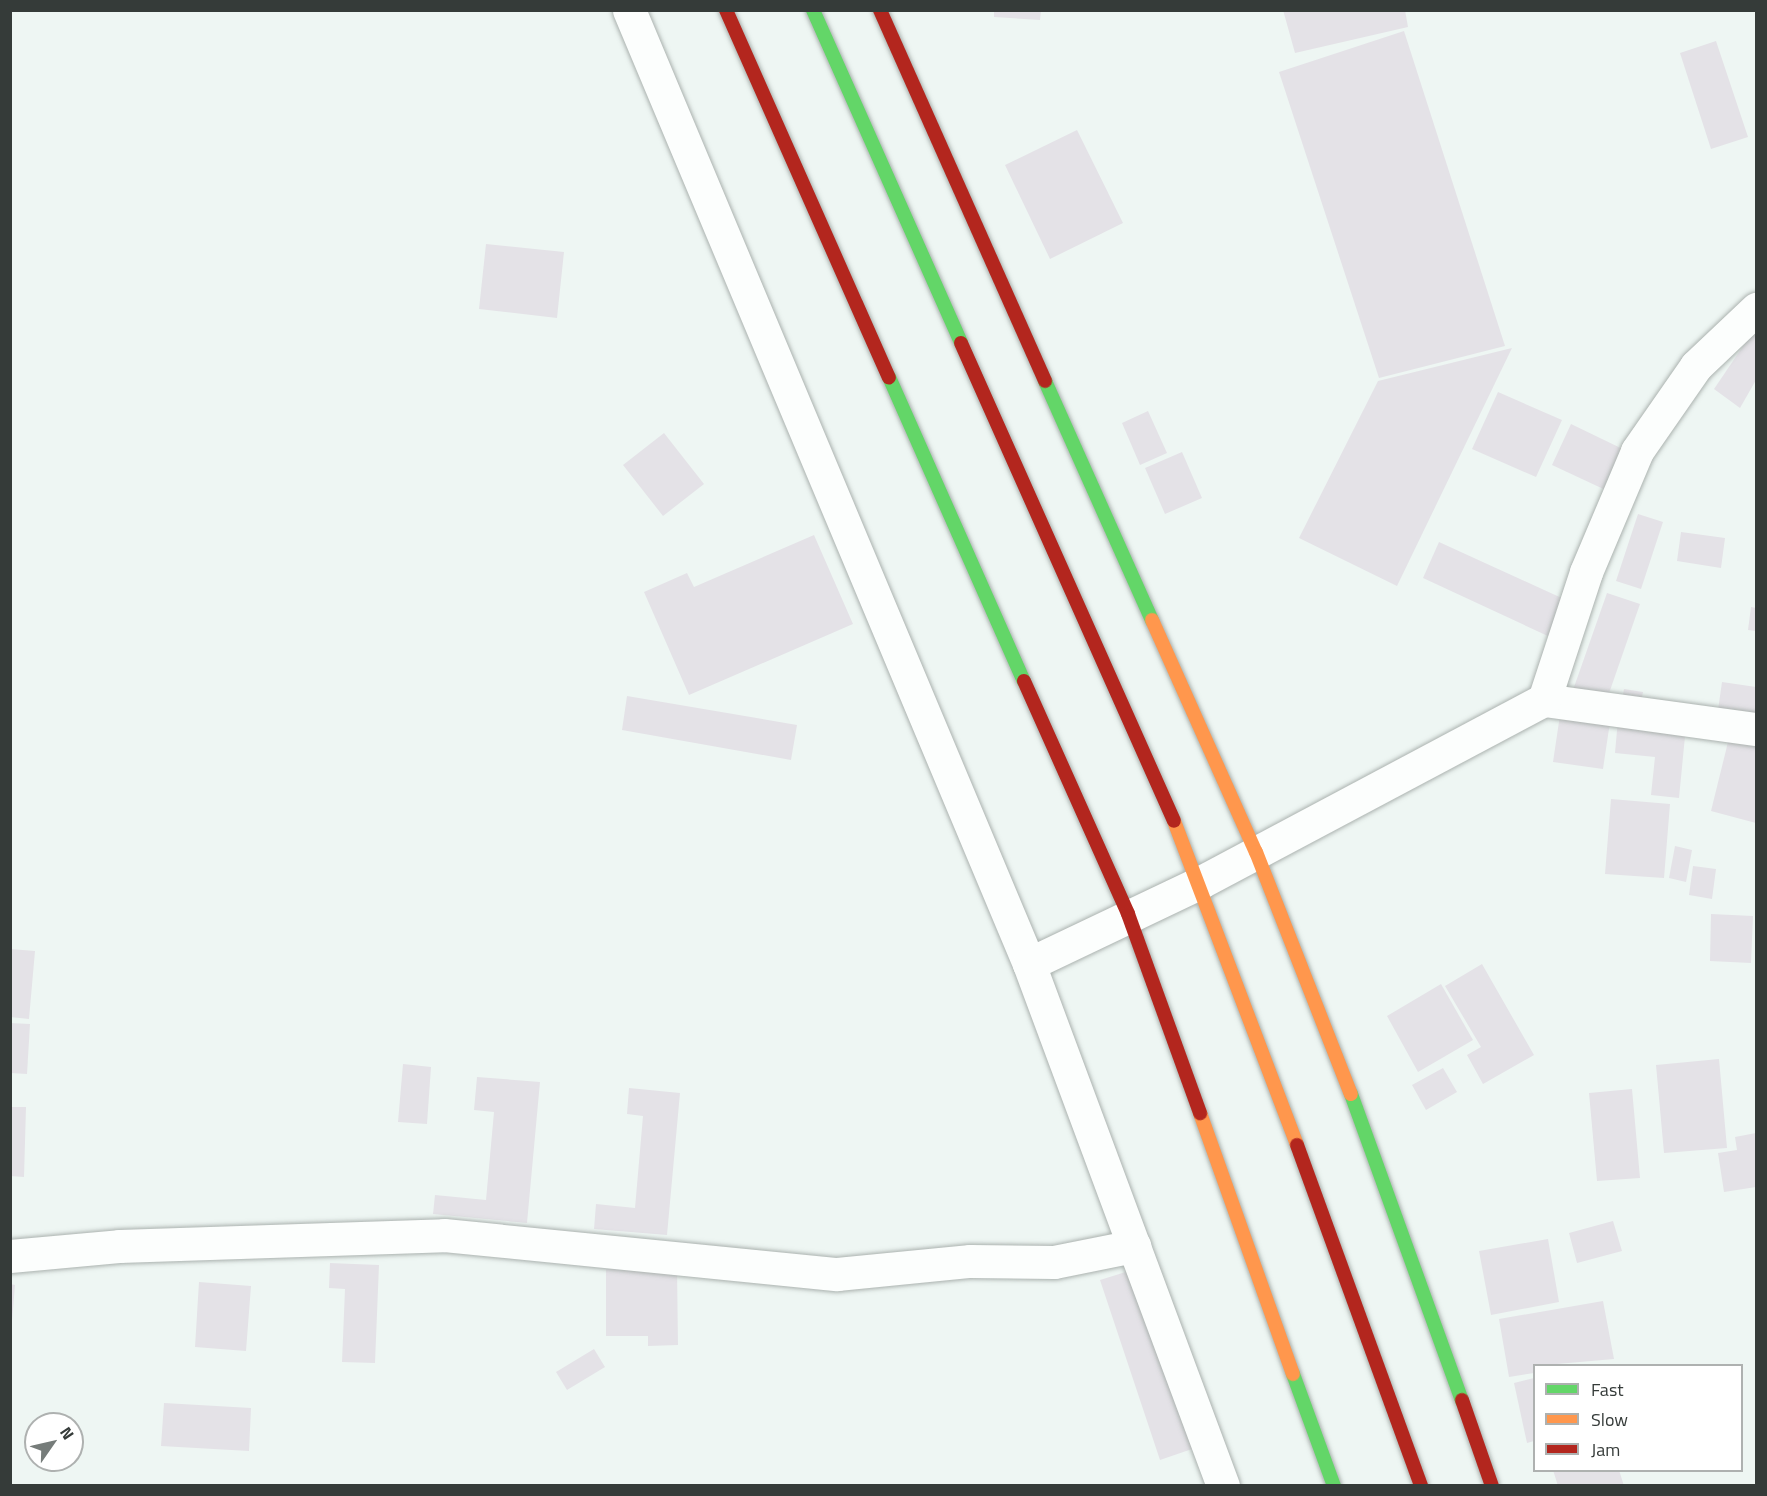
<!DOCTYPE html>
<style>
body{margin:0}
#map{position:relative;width:1767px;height:1496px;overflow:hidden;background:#eef6f3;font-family:"Titillium Web",sans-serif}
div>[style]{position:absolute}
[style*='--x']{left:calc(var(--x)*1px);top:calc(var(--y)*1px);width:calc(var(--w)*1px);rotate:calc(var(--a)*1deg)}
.building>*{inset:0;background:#e4e2e7}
.roads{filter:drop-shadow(0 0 2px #abb2af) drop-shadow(0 0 2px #abb2af)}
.street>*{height:33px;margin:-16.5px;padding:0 16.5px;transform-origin:16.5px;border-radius:16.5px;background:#fcfefd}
.fast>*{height:14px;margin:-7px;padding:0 7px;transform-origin:7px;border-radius:7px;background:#63d668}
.slow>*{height:14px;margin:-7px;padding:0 7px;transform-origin:7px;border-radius:7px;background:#ff974d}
.jam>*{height:14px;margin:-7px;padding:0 7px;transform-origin:7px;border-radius:7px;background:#b3261e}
span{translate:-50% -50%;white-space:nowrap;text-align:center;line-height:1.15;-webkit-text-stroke:4.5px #fff;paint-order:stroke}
.frame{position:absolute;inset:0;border:12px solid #353b39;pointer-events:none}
.legend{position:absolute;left:1533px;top:1364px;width:210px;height:108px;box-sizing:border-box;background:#fff;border:2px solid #aeb1b0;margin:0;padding:8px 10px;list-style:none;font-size:18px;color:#353b39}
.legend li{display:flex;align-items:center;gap:12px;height:30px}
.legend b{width:30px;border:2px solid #aeb1b0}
.north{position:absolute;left:24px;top:1412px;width:60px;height:60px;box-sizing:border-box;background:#fff;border:2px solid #aeb1b0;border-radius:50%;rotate:56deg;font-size:16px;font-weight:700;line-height:24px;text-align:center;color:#353b39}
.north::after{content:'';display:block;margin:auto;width:21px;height:27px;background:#767c7a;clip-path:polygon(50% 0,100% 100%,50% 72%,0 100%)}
</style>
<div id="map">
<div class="building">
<div style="clip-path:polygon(994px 10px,1041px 10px,1040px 20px,994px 17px)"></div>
<div style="clip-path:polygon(1283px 10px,1405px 10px,1408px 27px,1295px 53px)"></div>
<div style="clip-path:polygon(1404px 31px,1505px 346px,1379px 378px,1279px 72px)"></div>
<div style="clip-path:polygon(1716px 41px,1748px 137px,1711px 149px,1680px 53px)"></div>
<div style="clip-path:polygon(1077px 130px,1123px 223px,1050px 259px,1005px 165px)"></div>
<div style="clip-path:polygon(486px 244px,564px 252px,557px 318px,479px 309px)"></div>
<div style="clip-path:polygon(1756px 327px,1756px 380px,1740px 408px,1714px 389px)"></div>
<div style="clip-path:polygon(1512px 348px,1397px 586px,1299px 538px,1378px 381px)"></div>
<div style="clip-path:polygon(1498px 392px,1562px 420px,1536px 477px,1472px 449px)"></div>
<div style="clip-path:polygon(1148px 411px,1167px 453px,1140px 465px,1122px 423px)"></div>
<div style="clip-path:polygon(1571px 424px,1631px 453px,1612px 493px,1552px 465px)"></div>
<div style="clip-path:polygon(664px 433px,704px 484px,663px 516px,623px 465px)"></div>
<div style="clip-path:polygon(1182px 452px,1202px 498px,1165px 514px,1145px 468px)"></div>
<div style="clip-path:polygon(1638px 514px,1663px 522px,1641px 589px,1616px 581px)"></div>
<div style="clip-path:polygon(1681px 532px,1725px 538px,1721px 568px,1677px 561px)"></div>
<div style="clip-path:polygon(814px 535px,853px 624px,689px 695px,644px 592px,687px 573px,694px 587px)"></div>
<div style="clip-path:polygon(1439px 542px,1566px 600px,1550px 637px,1423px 578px)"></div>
<div style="clip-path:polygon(1607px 593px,1640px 604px,1606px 702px,1573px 690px)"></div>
<div style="clip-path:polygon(1751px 607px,1756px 608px,1756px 631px,1748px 630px)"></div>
<div style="clip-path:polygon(1722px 682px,1756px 687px,1756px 722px,1717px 717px)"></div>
<div style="clip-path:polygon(1624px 689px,1643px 692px,1641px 703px,1622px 700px)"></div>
<div style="clip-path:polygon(627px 696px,797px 725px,791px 760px,622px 730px)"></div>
<div style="clip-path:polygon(1560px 715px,1610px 722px,1603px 769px,1553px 762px)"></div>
<div style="clip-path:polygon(1618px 719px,1686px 726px,1679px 798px,1651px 795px,1655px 757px,1615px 753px)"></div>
<div style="clip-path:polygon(1729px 738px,1756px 745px,1756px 823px,1711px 811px)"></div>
<div style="clip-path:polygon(1611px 799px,1670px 804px,1664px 878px,1605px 874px)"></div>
<div style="clip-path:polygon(1675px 846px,1692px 850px,1686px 882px,1669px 878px)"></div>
<div style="clip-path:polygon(1693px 866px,1716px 869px,1712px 899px,1689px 895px)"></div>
<div style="clip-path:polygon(1711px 914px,1753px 916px,1751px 963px,1710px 961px)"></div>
<div style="clip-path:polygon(10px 949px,35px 951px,29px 1019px,10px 1017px)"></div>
<div style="clip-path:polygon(1482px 964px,1534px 1055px,1483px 1084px,1467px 1055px,1481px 1047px,1445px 986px)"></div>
<div style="clip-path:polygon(1441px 984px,1473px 1040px,1418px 1072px,1387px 1016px)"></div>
<div style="clip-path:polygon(10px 1023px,30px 1024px,27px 1074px,10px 1073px)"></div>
<div style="clip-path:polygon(1719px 1059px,1727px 1148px,1664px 1153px,1656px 1065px)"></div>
<div style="clip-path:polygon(403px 1064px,431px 1067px,427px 1124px,398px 1122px)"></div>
<div style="clip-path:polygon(1443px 1068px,1457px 1092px,1426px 1110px,1412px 1085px)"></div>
<div style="clip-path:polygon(477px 1077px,540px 1082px,527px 1223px,433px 1214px,435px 1195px,486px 1200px,494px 1112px,474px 1110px)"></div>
<div style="clip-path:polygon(629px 1088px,680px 1093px,667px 1235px,594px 1229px,596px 1204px,635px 1208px,643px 1116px,627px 1114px)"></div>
<div style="clip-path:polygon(1632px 1089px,1640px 1178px,1597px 1181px,1589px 1093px)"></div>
<div style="clip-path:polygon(10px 1107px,26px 1107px,24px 1177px,10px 1176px)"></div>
<div style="clip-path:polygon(1756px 1133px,1756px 1187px,1724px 1192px,1718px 1153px,1737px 1150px,1735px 1137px)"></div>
<div style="clip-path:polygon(1613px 1221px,1622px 1251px,1577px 1263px,1569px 1233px)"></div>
<div style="clip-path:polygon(1548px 1239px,1559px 1302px,1491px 1315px,1479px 1251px)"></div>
<div style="clip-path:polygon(330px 1263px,379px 1265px,375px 1363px,342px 1362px,345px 1289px,329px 1288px)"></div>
<div style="clip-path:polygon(677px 1268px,678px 1345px,648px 1346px,648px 1336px,606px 1336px,606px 1269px)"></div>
<div style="clip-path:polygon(1132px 1270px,1192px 1449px,1160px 1460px,1100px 1280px)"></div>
<div style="clip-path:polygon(199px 1282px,251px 1286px,246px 1351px,195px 1347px)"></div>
<div style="clip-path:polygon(10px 1284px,15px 1285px,12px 1321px,10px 1320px)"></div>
<div style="clip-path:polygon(1603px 1301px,1614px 1359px,1534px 1366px,1534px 1373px,1509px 1377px,1499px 1319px)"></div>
<div style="clip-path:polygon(594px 1349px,605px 1367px,567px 1390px,556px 1372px)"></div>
<div style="clip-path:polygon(1534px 1378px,1534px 1441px,1527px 1443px,1514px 1383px)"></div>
<div style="clip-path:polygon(164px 1403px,251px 1408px,249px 1451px,161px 1446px)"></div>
<div style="clip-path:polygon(1553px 1470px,1619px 1470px,1624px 1486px,1558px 1486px)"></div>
</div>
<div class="roads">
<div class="street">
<div style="--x:629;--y:10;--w:1034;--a:67.25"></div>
<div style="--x:1029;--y:964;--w:557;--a:69.61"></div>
<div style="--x:1544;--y:700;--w:214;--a:7.8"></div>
<div style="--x:1029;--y:964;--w:191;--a:-25.5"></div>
<div style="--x:1201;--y:882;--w:388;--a:-28"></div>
<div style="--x:1544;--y:700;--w:135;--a:-71.8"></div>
<div style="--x:1586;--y:572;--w:131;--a:-67.1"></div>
<div style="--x:1637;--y:451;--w:103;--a:-55.2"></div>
<div style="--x:1696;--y:366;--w:83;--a:-43.5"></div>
<div style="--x:10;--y:1256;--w:109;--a:-5.2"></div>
<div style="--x:119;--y:1246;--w:325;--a:-1.9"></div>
<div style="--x:444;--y:1235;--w:395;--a:5.7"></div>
<div style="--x:837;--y:1274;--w:134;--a:-5.6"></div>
<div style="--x:970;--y:1261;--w:84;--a:0.7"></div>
<div style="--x:1054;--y:1262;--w:82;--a:-11.3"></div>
</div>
<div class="fast">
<div style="--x:813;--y:10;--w:364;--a:66"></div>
<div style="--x:889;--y:377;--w:333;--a:66.1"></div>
<div style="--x:1045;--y:381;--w:262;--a:65.9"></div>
<div style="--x:1351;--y:1094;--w:326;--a:70.1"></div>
<div style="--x:1293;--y:1374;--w:119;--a:69.9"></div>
</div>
<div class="slow">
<div style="--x:1152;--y:620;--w:254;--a:65.9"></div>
<div style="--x:1256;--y:852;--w:260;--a:68.6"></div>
<div style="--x:1174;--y:821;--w:347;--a:69.2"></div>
<div style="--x:1200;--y:1113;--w:277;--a:70.4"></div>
</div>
<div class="jam">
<div style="--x:726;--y:10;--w:402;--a:66.1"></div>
<div style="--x:880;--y:10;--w:406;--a:66"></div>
<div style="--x:961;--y:343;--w:523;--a:65.98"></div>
<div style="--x:1024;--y:681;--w:255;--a:65.9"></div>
<div style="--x:1128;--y:914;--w:212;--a:70.1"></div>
<div style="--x:1297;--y:1145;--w:363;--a:70"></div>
<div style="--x:1462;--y:1400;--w:91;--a:70.8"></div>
</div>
</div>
<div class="frame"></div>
<ul class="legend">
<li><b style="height:8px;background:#63d668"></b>Fast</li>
<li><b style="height:8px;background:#ff974d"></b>Slow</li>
<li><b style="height:8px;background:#b3261e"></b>Jam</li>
</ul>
<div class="north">N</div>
</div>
